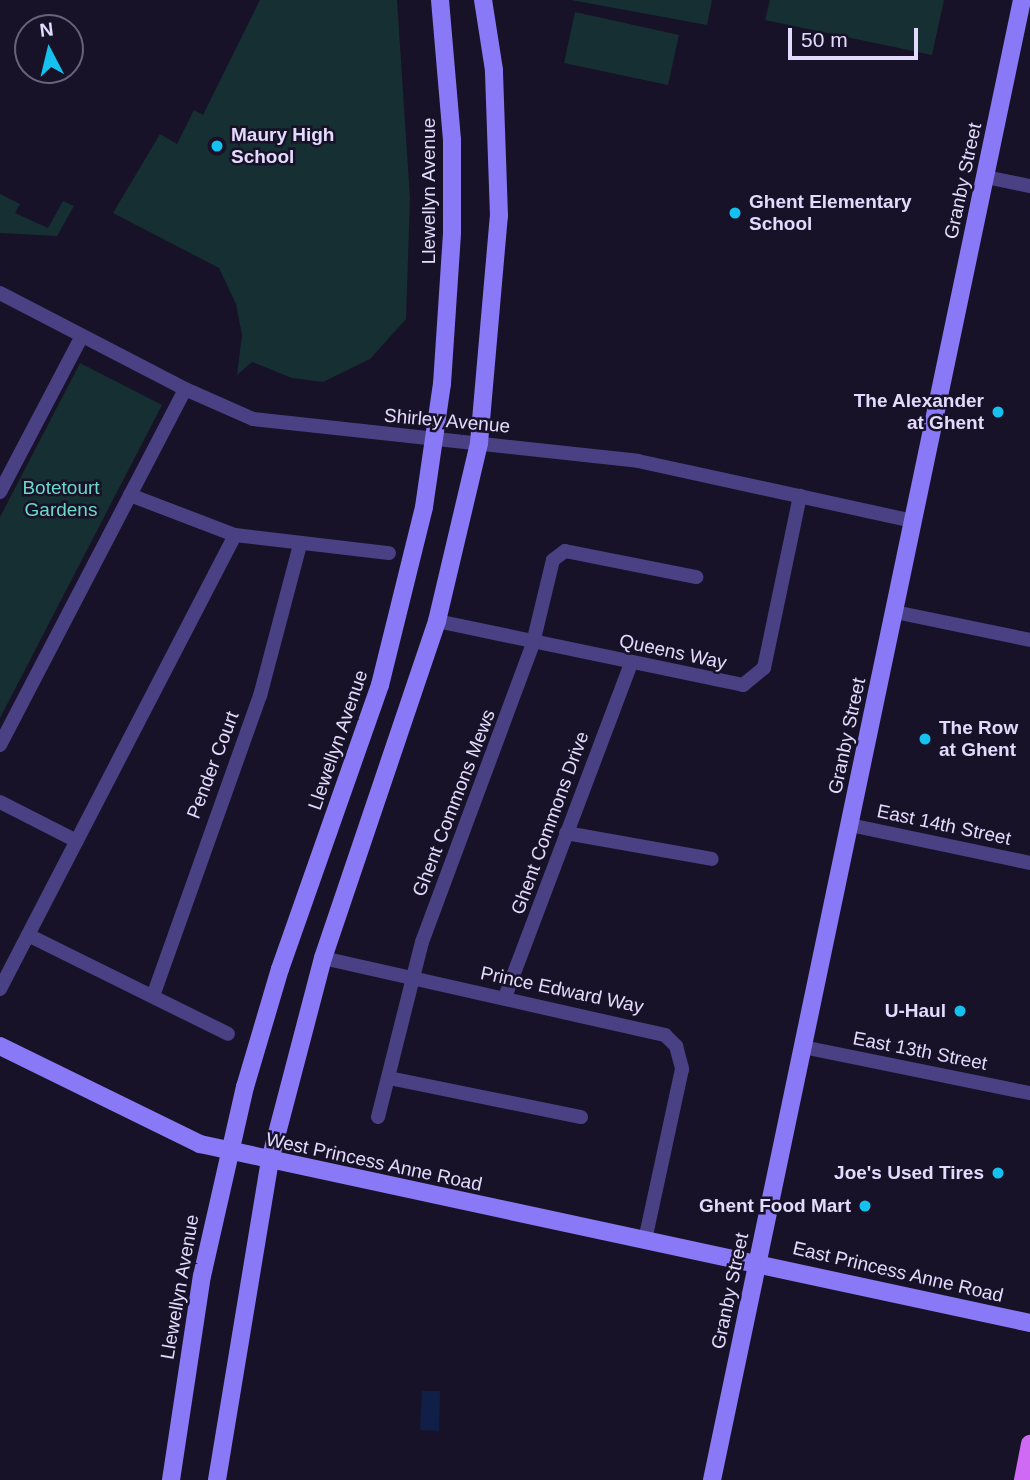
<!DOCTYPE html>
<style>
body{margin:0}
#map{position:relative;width:1030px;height:1480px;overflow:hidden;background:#181228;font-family:Arial,sans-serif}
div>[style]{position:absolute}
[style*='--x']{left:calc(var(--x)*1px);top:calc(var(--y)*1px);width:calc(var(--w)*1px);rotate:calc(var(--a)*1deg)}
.green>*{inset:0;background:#152f32}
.water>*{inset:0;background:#101f48}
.street>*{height:14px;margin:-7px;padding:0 7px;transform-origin:7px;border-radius:7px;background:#4a4084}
.secondary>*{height:18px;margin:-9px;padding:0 9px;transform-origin:9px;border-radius:9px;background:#8a79f6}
.primary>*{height:18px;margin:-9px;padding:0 9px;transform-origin:9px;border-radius:9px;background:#d06af5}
.dots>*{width:19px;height:19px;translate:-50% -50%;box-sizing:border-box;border:4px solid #181228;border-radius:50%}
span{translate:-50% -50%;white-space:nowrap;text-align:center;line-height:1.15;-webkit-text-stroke:5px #181228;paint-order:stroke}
.poi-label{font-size:19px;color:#e3dbfd;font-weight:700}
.left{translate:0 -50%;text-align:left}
.right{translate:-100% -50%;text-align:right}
.street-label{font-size:19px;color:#e3dbfd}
.park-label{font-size:19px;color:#6bd9c9}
.north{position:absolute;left:14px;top:14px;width:70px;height:70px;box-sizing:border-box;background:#181228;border:2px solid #69627d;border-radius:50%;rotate:353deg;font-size:19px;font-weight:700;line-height:28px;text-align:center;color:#e3dbfd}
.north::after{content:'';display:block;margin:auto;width:24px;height:32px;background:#15c2ef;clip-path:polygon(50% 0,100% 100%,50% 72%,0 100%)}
.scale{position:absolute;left:788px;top:28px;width:130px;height:32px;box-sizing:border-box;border:4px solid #e3dbfd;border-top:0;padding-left:9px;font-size:21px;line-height:24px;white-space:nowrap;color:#e3dbfd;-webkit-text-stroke:5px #181228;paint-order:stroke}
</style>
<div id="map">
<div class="green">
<div style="clip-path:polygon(260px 0,397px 0,410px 198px,406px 319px,370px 359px,323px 382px,292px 378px,252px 362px,237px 375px,242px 335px,236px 304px,219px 268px,113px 213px,160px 134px,177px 144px,194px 110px,203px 115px)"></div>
<div style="clip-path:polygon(571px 0,712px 0,707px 25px)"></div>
<div style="clip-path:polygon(770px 0,944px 0,932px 55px,765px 20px)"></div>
<div style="clip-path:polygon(575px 12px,679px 35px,668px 85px,564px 63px)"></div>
<div style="clip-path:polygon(0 194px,20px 204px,15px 213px,48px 228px,63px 201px,74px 206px,57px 236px,0 233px)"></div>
<div style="clip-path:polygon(80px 363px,162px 405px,0 718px,0 517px)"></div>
</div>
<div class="water">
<div style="clip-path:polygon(422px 1391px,440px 1391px,439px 1431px,420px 1430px)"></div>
</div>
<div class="street">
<div style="--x:986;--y:177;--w:45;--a:11.6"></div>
<div style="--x:0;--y:293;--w:208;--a:27.4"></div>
<div style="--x:185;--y:389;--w:74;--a:23.8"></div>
<div style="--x:253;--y:419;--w:387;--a:6.2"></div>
<div style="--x:638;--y:461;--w:282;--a:12.3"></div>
<div style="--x:0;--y:492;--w:176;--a:-62.3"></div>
<div style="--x:130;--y:495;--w:112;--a:20.9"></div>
<div style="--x:235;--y:535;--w:155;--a:6.7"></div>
<div style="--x:895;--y:612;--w:138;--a:11.7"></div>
<div style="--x:437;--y:621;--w:313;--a:11.8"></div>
<div style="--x:743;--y:685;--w:27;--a:-39"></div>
<div style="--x:764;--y:668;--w:176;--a:-78.2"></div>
<div style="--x:0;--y:745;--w:401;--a:-62.5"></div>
<div style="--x:0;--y:802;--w:86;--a:26.9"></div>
<div style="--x:850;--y:825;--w:184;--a:11.9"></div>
<div style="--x:566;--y:833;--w:148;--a:10.1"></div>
<div style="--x:28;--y:935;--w:223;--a:26.3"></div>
<div style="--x:323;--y:958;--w:351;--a:12.7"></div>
<div style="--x:665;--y:1035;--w:16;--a:45"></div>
<div style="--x:676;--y:1046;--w:24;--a:75"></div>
<div style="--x:682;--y:1069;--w:175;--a:102.2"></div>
<div style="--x:0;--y:989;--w:511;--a:-62.63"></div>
<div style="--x:153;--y:996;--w:319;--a:-70.4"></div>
<div style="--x:260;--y:696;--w:156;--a:-75.2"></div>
<div style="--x:505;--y:997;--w:357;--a:-69.3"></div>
<div style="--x:803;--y:1047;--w:232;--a:11.5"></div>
<div style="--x:389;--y:1078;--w:196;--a:11.5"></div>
<div style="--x:378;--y:1117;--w:180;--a:-75.9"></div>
<div style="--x:422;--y:942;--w:319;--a:-69.6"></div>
<div style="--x:533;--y:643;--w:85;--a:-76.5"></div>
<div style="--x:553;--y:560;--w:15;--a:-37"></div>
<div style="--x:565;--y:551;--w:134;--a:11.2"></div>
</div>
<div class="secondary">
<div style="--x:0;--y:1046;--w:223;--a:26.1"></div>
<div style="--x:200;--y:1144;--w:849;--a:12.17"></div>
<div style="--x:171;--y:1480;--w:206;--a:-81.4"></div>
<div style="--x:202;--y:1276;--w:194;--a:-77.2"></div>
<div style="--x:245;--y:1087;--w:123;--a:-73.5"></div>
<div style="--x:280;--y:969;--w:301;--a:-70.6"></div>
<div style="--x:380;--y:685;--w:183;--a:-76.1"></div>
<div style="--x:424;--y:507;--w:124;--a:-81.7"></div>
<div style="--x:442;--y:384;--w:152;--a:-86.2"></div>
<div style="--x:452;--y:232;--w:92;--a:-90"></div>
<div style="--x:452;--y:140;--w:141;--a:-94.9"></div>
<div style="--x:217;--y:1480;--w:324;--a:-80.6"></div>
<div style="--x:270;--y:1160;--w:209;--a:-75.3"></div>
<div style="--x:323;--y:958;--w:356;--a:-71.3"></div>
<div style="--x:437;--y:621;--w:183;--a:-76.7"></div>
<div style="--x:479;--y:443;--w:228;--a:-85"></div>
<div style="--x:499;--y:216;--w:146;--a:-92"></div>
<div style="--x:494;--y:70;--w:71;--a:-98.9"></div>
<div style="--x:712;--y:1480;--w:1512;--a:-78.17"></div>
</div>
<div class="primary">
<div style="--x:1023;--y:1480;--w:37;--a:-79"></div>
</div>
<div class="dots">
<div style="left:217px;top:146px;background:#15c2ef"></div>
<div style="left:735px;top:213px;background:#15c2ef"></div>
<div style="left:998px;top:412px;background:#15c2ef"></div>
<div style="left:925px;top:739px;background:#15c2ef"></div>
<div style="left:960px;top:1011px;background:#15c2ef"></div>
<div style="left:998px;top:1173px;background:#15c2ef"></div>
<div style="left:865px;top:1206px;background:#15c2ef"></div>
</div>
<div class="poi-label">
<span class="left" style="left:231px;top:146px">Maury High<br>School</span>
<span class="left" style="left:749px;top:213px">Ghent Elementary<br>School</span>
<span class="right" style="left:984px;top:412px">The Alexander<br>at Ghent</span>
<span class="left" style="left:939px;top:739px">The Row<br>at Ghent</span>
<span class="right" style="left:946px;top:1011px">U-Haul</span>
<span class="right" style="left:984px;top:1173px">Joe's Used Tires</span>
<span class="right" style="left:851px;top:1206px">Ghent Food Mart</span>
</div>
<div class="street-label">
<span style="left:963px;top:181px;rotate:-78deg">Granby Street</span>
<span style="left:429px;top:191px;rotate:-90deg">Llewellyn Avenue</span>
<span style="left:447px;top:421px;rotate:5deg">Shirley Avenue</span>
<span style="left:673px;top:652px;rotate:12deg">Queens Way</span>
<span style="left:847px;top:736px;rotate:-78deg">Granby Street</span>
<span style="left:338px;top:740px;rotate:-71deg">Llewellyn Avenue</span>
<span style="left:213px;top:765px;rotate:-69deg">Pender Court</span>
<span style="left:454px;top:803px;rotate:-69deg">Ghent Commons Mews</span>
<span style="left:550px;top:823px;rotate:-70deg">Ghent Commons Drive</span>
<span style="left:944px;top:825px;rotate:12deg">East 14th Street</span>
<span style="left:562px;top:990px;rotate:12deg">Prince Edward Way</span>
<span style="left:920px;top:1051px;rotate:11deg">East 13th Street</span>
<span style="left:374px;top:1162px;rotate:12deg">West Princess Anne Road</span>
<span style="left:898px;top:1272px;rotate:13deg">East Princess Anne Road</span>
<span style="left:180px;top:1287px;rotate:-80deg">Llewellyn Avenue</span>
<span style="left:730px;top:1291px;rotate:-78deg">Granby Street</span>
</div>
<div class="park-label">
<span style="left:61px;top:499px">Botetourt<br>Gardens</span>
</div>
<div class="north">N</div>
<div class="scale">50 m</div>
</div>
